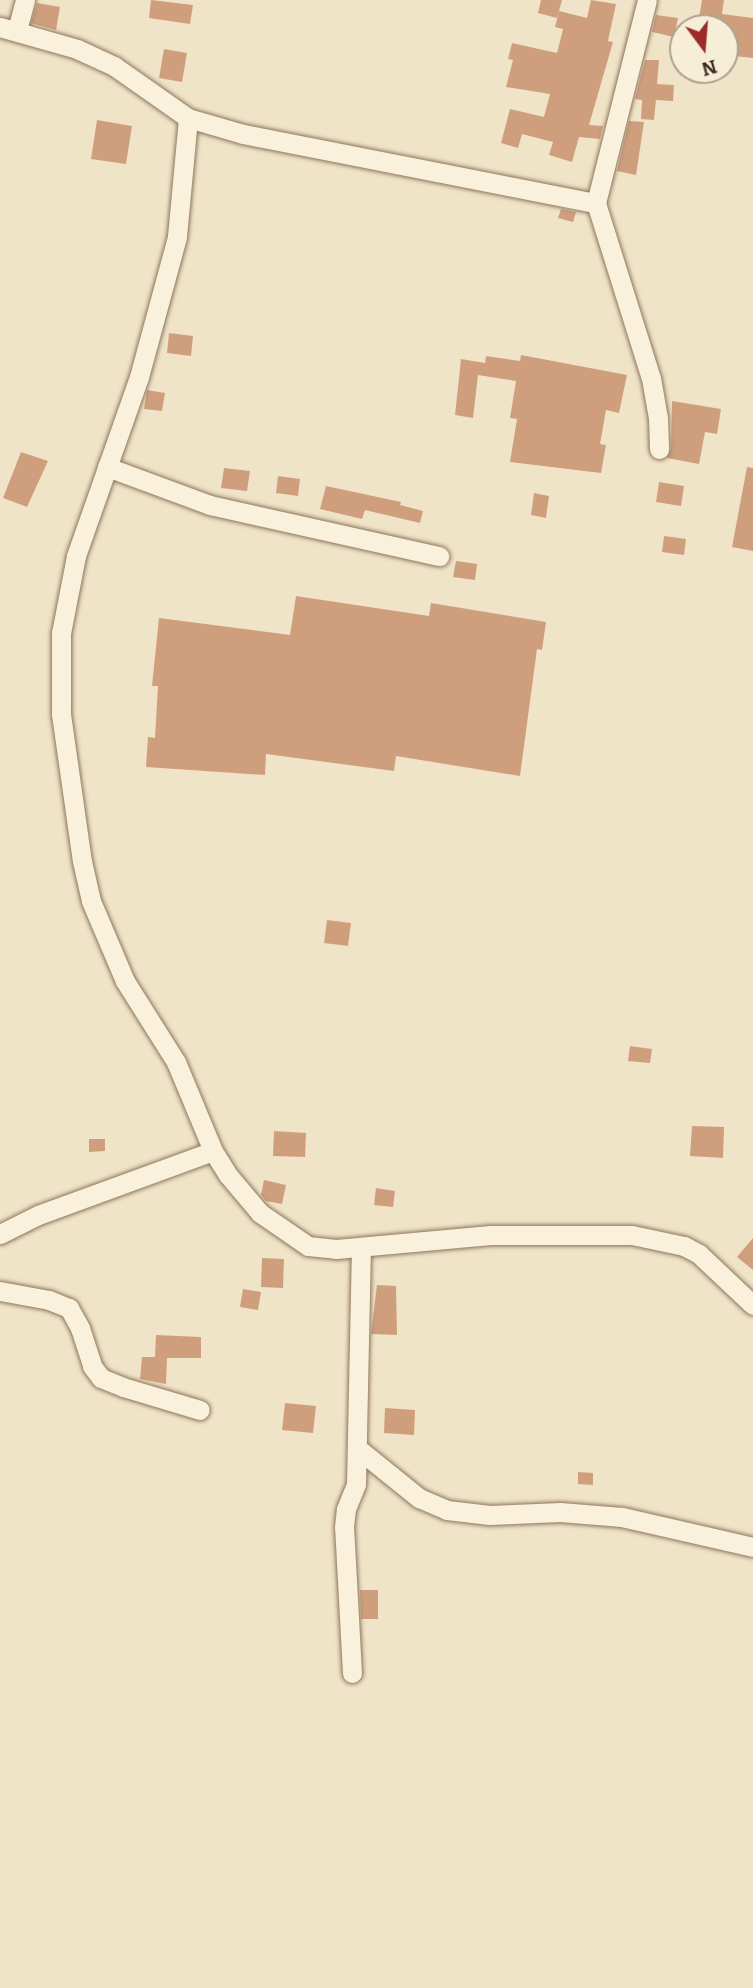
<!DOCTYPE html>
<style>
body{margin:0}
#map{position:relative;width:753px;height:1988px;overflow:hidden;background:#f0e4c8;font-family:Bitter,serif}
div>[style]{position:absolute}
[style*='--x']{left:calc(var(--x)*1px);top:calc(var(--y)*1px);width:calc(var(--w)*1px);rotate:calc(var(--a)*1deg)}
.building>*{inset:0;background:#cf9f7d}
.roads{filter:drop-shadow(0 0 2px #8d765c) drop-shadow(0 0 2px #8d765c)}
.minor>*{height:19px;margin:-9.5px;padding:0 9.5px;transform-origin:9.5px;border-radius:9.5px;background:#faf1dc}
span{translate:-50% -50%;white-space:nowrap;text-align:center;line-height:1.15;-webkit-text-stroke:6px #f7eed8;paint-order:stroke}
.north{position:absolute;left:669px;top:14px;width:70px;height:70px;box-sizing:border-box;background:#f7eed8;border:2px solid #ada18e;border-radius:50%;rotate:164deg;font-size:19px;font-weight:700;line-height:28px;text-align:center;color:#3d2e20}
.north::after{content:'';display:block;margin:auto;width:24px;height:32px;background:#9e2a2b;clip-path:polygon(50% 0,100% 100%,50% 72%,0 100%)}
</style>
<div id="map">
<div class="building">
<div style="clip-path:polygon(151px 0,193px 5px,190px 24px,149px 18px)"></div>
<div style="clip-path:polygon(541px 0,562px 0,557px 18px,538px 13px)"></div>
<div style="clip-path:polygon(591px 0,616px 4px,608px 41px,613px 42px,589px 125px,603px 126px,600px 139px,579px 137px,572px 162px,549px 155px,553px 142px,522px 134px,518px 148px,501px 143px,510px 109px,544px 117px,550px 94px,506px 87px,513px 60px,508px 59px,512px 43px,557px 53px,563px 29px,555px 27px,559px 11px,587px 18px)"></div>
<div style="clip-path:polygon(702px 0,724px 0,722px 14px,753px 18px,753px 58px,725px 55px,725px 28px,698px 24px)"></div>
<div style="clip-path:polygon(37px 3px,60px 7px,56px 30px,31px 23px)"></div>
<div style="clip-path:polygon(656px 15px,678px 18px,674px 37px,652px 32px)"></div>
<div style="clip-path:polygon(164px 49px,187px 53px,182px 82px,159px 78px)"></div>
<div style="clip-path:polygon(645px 60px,659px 60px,657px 84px,674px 85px,673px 101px,656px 100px,654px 120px,641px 119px,642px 100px,635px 99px)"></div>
<div style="clip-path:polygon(97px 120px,132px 126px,126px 164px,91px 159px)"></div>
<div style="clip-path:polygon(629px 121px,644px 122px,636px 175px,617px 171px)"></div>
<div style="clip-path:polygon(561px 209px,576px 212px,573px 222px,558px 218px)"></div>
<div style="clip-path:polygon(169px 333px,193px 336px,191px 356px,167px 353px)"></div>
<div style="clip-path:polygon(521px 355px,627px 375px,619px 413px,606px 410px,600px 444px,606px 445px,601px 473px,510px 462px,517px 419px,510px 418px,516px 381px,478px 375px,473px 418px,455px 415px,461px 359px,485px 363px,486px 356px,520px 361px)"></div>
<div style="clip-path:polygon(147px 390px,165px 393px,162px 411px,144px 409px)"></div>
<div style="clip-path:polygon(672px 401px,721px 409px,717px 434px,705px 432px,699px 464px,667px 458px,671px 449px)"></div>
<div style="clip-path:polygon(21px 452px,48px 461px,27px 507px,3px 498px)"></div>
<div style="clip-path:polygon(747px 467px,753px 468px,753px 551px,732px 547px)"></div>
<div style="clip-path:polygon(224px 468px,250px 471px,247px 491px,221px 488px)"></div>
<div style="clip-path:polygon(278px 476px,300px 479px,298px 496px,276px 493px)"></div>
<div style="clip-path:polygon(659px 482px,684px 486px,681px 506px,656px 502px)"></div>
<div style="clip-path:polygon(326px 486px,401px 502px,400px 505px,423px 511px,420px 523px,365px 510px,362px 519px,320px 509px)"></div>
<div style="clip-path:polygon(534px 493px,549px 496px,546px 518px,531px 515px)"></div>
<div style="clip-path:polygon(664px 536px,686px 539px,684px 555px,662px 552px)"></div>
<div style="clip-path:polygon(456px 561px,477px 564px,475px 580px,453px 577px)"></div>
<div style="clip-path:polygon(296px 596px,429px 616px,431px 603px,546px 622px,542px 650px,537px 649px,520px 776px,396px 756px,394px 771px,266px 754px,265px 775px,146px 767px,148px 737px,155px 738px,158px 686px,152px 686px,159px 618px,290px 635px)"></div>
<div style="clip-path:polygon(327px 920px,351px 923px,348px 946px,324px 943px)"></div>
<div style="clip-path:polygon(630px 1046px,652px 1049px,650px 1063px,628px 1061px)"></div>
<div style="clip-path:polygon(692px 1126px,724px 1127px,723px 1158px,690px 1156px)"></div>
<div style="clip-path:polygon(274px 1131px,306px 1133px,305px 1157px,273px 1156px)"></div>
<div style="clip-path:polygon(89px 1139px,105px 1139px,105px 1151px,89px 1152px)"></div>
<div style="clip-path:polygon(264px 1180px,286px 1185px,282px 1204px,266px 1201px,261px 1195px)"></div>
<div style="clip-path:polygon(376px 1188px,395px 1191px,393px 1207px,374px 1205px)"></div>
<div style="clip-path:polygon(753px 1238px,753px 1270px,737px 1257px)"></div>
<div style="clip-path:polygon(262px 1258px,284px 1259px,283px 1288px,261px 1287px)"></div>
<div style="clip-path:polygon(377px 1285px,396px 1286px,397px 1335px,371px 1334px)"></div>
<div style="clip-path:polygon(243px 1289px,261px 1292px,258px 1310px,240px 1307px)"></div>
<div style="clip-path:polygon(156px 1335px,201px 1337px,201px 1358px,167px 1358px,166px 1384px,140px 1379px,142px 1357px,155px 1357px)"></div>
<div style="clip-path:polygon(285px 1403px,316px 1406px,313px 1433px,282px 1430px)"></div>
<div style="clip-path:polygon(385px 1408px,415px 1410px,414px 1435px,384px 1433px)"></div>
<div style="clip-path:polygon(578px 1472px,593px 1473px,593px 1485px,578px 1484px)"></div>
<div style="clip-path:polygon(360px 1590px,378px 1590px,378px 1619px,361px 1619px)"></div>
</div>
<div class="roads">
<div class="minor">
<div style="--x:0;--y:27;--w:80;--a:15.9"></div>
<div style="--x:77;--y:49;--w:41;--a:24.7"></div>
<div style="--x:114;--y:66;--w:90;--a:35.1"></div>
<div style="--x:188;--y:118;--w:57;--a:16.2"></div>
<div style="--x:243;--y:134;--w:360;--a:11.1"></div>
<div style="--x:596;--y:203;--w:209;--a:-75.9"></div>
<div style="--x:17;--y:30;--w:31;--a:-75"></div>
<div style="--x:188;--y:118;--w:120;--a:95.3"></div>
<div style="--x:177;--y:237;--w:145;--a:105.2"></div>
<div style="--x:139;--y:377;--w:190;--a:109.4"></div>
<div style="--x:76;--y:556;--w:78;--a:101"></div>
<div style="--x:61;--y:633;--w:81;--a:90"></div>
<div style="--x:61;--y:714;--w:148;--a:81.9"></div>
<div style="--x:82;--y:861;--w:41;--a:77.3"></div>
<div style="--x:91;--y:901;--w:87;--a:67"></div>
<div style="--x:125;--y:981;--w:96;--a:57.8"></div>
<div style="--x:176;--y:1062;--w:96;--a:67.4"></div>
<div style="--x:213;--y:1151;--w:28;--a:58"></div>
<div style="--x:228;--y:1175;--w:50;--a:49.9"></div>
<div style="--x:260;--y:1213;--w:58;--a:34.5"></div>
<div style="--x:308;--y:1246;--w:28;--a:6"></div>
<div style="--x:336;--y:1249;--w:155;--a:-5.2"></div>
<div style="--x:490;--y:1235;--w:142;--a:0"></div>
<div style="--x:632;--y:1235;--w:53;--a:11.9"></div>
<div style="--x:684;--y:1246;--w:17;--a:28"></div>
<div style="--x:699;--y:1254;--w:74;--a:43.4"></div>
<div style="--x:596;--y:203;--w:183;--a:72.6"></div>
<div style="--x:651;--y:378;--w:41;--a:80.1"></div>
<div style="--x:658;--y:418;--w:31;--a:88"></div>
<div style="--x:107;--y:467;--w:110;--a:20.3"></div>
<div style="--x:210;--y:505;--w:235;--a:12.6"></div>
<div style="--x:0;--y:1234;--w:42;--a:-26.6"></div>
<div style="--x:38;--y:1215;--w:186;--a:-20.1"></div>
<div style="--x:0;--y:1291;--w:50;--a:10.4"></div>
<div style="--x:49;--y:1300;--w:22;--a:22"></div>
<div style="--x:69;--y:1308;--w:23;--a:61"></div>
<div style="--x:80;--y:1328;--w:40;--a:72"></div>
<div style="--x:92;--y:1366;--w:15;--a:53"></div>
<div style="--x:101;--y:1378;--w:24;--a:22"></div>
<div style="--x:123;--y:1387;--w:80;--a:16.6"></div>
<div style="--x:357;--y:1448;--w:80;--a:38.9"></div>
<div style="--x:419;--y:1498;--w:30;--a:23"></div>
<div style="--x:447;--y:1510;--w:43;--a:6.6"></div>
<div style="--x:490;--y:1515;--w:70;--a:-2.5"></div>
<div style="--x:560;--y:1512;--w:62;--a:4.6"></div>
<div style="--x:622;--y:1517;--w:134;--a:12.9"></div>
<div style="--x:352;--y:1673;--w:146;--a:-93.1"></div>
<div style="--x:344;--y:1527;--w:18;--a:-84"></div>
<div style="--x:346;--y:1509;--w:27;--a:-68"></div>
<div style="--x:356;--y:1484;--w:237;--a:-88.8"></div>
</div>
</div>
<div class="north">N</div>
</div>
